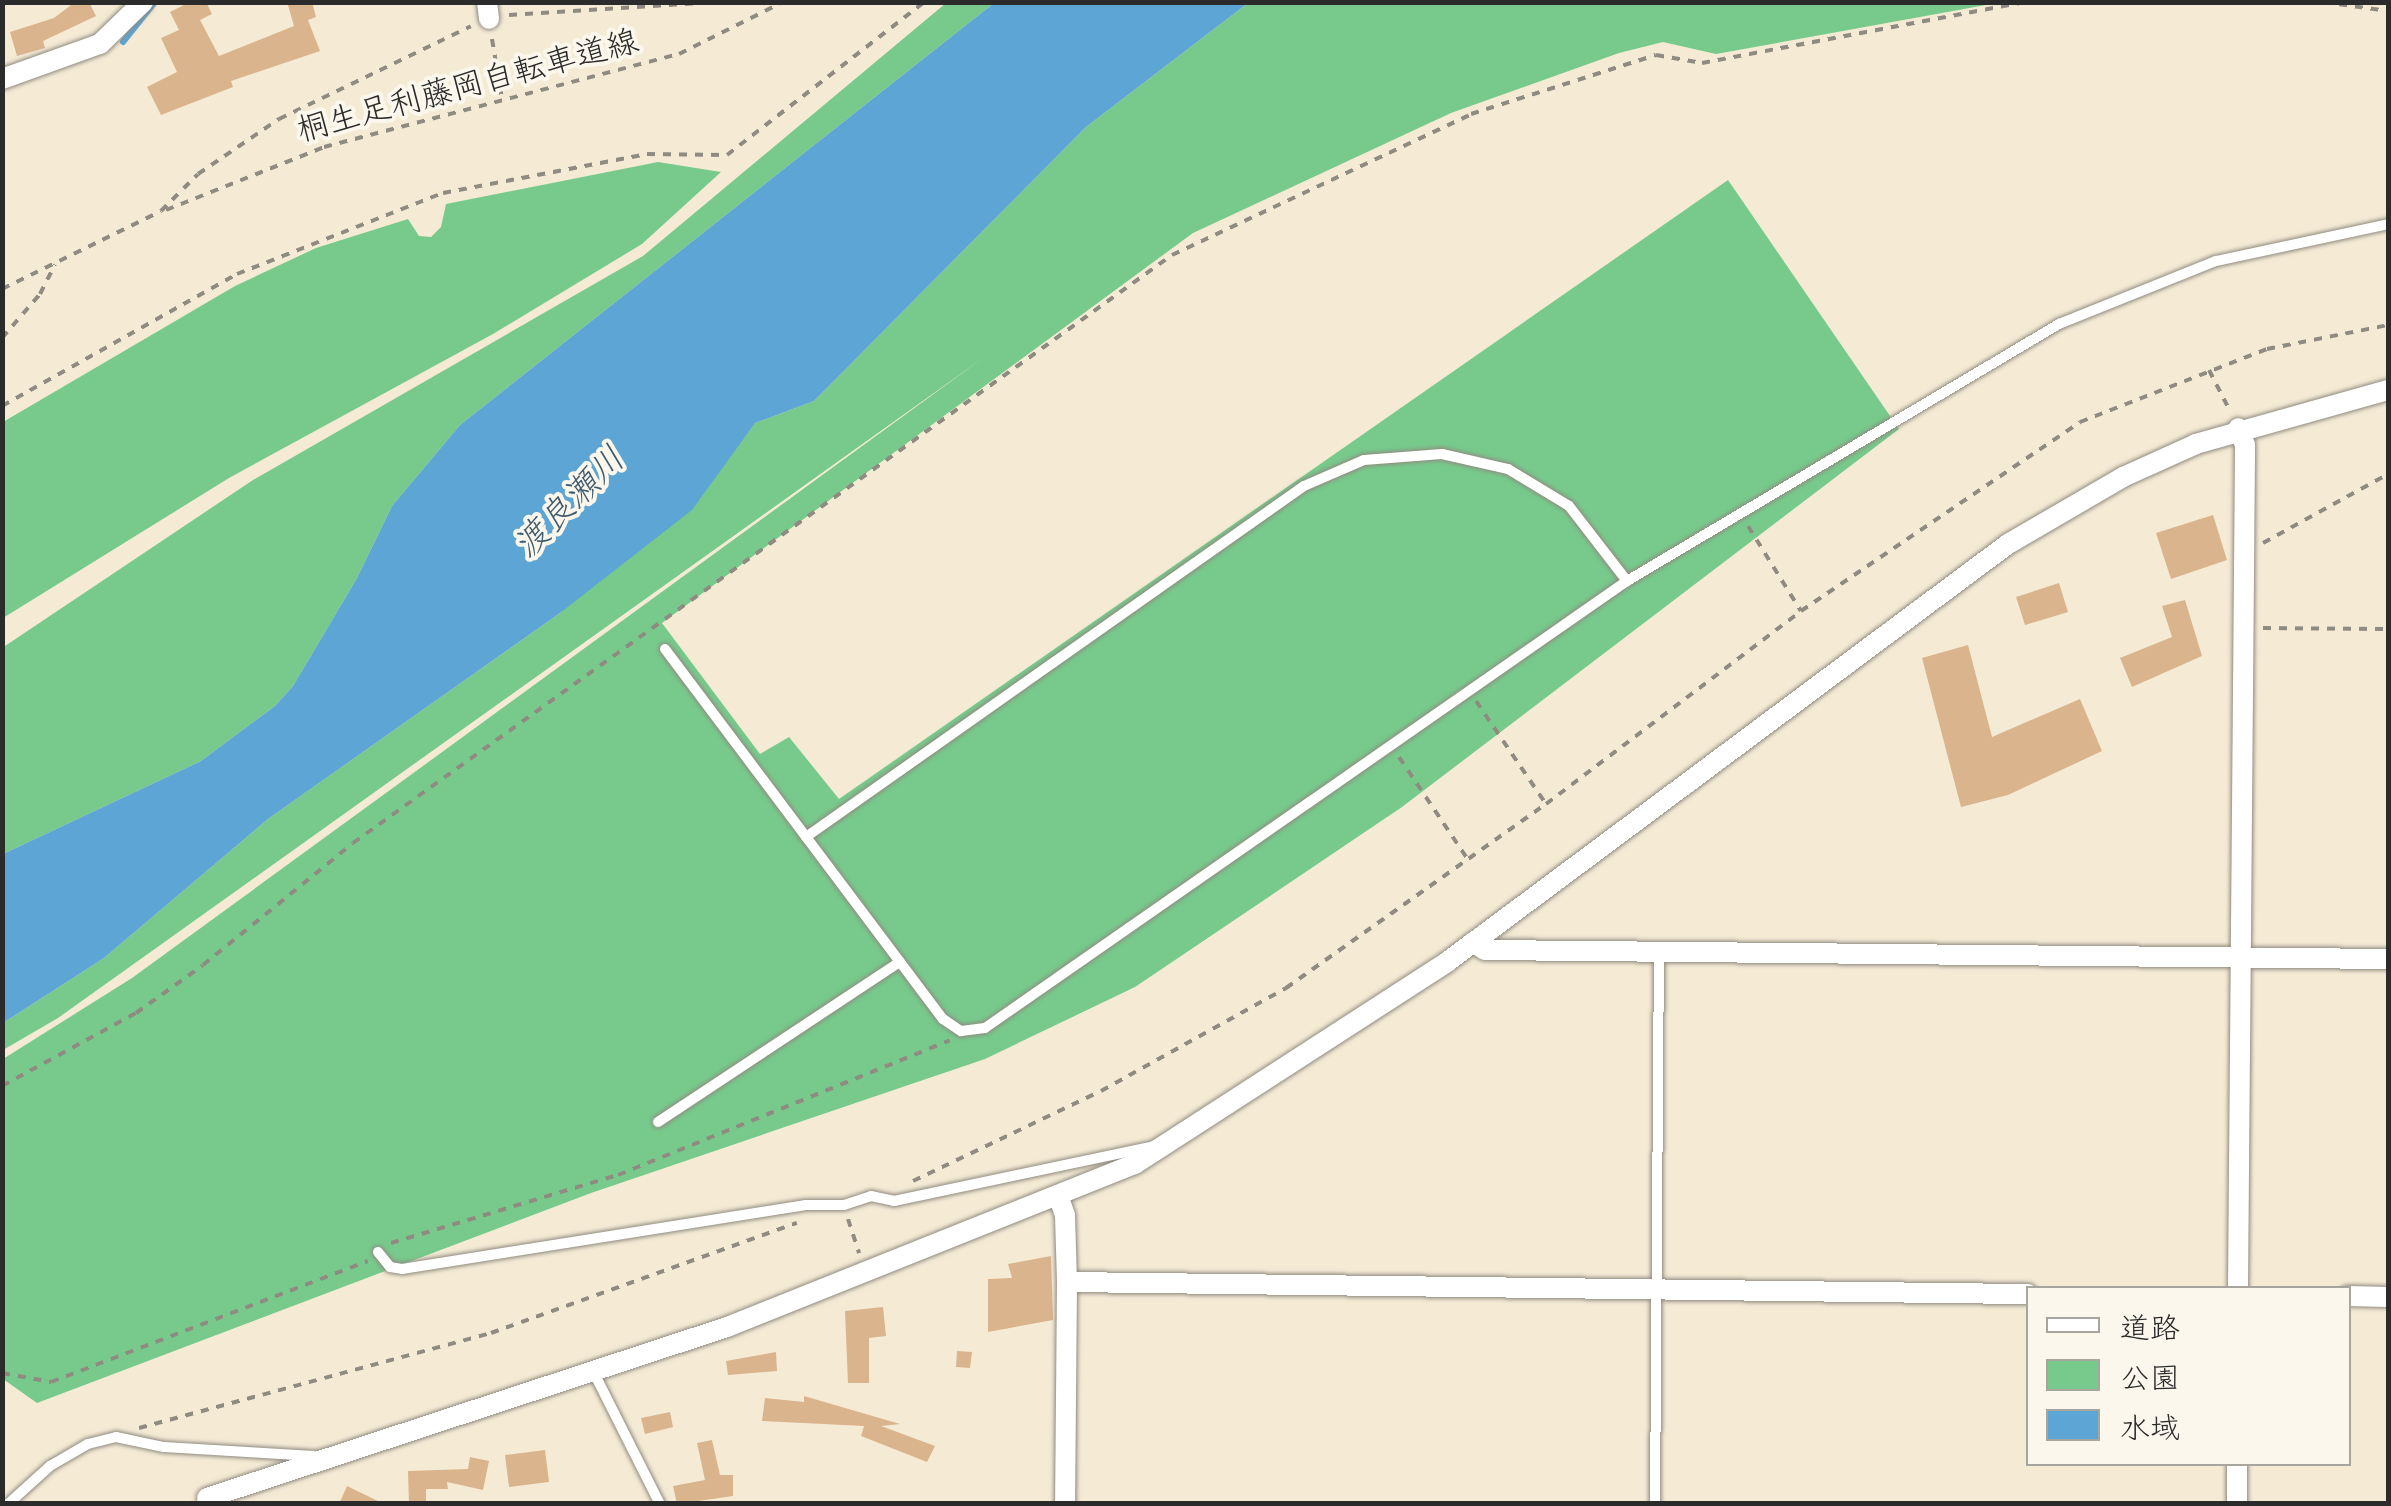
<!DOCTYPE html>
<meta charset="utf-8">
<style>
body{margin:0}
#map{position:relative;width:2391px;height:1506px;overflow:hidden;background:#f5ebd5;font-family:"Balsamiq Sans","Klee One",sans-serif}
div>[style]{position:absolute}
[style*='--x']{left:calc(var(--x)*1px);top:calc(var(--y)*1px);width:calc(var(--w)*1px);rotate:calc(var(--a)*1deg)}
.green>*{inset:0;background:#77ca8c}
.water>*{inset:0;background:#5da5d4}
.stream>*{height:6px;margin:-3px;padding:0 3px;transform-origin:3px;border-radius:3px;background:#5da5d4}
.building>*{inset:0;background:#dab48d}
.path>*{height:4px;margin-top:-2px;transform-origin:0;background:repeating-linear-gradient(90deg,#908b80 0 8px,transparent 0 16px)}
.roads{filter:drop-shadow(0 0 2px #908b80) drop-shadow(0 0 2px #908b80)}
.service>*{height:10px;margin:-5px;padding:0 5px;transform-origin:5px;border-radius:5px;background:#fff}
.minor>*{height:20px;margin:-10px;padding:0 10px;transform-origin:10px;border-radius:10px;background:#fff}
span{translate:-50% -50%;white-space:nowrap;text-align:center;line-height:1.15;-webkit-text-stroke:8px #fbf7ec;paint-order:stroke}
.street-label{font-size:32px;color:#2b2b2b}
.water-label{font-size:35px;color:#3f5c6f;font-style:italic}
.frame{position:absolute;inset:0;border:5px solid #2b2b2b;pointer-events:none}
.legend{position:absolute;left:2026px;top:1286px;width:325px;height:180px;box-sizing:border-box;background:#fbf7ec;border:2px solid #a8a59f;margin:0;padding:12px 18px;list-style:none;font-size:30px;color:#2b2b2b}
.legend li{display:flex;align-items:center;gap:20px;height:50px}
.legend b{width:50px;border:2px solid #a8a59f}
</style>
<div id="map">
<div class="green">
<div style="clip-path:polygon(946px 3px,994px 3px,460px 425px,392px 506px,357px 578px,293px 686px,275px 706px,201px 761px,3px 854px,2px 648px,253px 480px,643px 256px)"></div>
<div style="clip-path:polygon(1248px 3px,1997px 3px,1716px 54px,1663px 42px,1619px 53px,1451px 113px,1193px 233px,662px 623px,760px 754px,789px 737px,839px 799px,1728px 180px,1899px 429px,1402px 807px,1135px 987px,985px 1059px,591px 1193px,37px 1403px,3px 1379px,3px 1059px,132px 978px,983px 358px,58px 1018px,3px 1050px,3px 1023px,104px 958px,268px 819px,560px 613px,723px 464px,755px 423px,814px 401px,1086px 127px)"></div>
<div style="clip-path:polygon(658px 162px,721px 172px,642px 244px,493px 334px,229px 478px,3px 618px,3px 422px,235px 286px,316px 248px,408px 219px,419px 236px,431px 237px,441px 227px,446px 204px)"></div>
</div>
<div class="water">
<div style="clip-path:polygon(994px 3px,1248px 3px,1086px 127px,814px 401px,755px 423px,692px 510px,560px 613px,268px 819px,104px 958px,3px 1023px,3px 854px,201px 761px,275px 706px,293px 686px,357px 578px,392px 506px,460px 425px)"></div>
</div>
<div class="stream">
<div style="--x:123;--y:42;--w:51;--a:-51.3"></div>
</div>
<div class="building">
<div style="clip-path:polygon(75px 2px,89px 2px,96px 16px,43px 41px,45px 48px,17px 56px,10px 32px,54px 18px)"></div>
<div style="clip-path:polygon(190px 2px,206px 2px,212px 14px,200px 20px,219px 56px,294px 26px,287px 2px,312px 2px,316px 17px,308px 20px,320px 51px,231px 81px,233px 87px,161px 115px,147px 87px,177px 72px,161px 38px,179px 30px,170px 12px)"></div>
<div style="clip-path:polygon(2213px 515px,2227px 560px,2171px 579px,2156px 533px)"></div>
<div style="clip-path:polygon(2059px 583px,2068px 612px,2025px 625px,2016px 597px)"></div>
<div style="clip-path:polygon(2185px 600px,2202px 656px,2132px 687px,2120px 658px,2172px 637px,2162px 606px)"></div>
<div style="clip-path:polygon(1968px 645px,1992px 737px,2080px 699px,2102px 751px,2008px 795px,1961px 807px,1922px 658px)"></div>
<div style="clip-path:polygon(1051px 1256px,1053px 1320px,988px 1332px,988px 1279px,1012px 1278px,1008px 1264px)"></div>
<div style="clip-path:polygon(883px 1307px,886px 1336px,869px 1338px,869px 1383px,848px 1383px,845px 1311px)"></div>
<div style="clip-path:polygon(957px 1351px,972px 1352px,970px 1368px,956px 1367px)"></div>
<div style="clip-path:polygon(776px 1352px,777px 1371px,728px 1375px,726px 1361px)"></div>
<div style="clip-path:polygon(804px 1396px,900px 1424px,881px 1426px,935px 1446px,927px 1462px,861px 1436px,864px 1426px,762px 1421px,765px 1398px,804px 1402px)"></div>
<div style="clip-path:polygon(670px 1412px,673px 1427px,645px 1434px,641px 1418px)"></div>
<div style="clip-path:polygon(712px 1440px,720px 1475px,733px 1475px,733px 1496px,677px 1504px,673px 1486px,705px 1480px,697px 1443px)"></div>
<div style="clip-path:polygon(545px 1450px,549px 1482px,509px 1487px,505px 1455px)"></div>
<div style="clip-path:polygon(470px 1457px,489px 1461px,483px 1490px,447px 1482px,448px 1489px,426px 1489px,426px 1504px,409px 1504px,408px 1471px,468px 1469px)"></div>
<div style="clip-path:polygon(347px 1486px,384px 1504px,339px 1504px)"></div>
</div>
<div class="path">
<div style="--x:2323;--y:2;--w:66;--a:7.9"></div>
<div style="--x:509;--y:15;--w:204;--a:-3.6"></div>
<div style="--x:492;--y:39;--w:61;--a:80.5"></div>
<div style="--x:166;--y:210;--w:170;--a:-21.7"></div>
<div style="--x:324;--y:147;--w:367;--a:-14.7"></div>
<div style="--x:679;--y:54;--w:116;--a:-26.6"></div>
<div style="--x:2;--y:289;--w:177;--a:-26.1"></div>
<div style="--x:161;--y:211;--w:52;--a:-45"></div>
<div style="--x:198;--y:174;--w:98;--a:-34.2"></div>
<div style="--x:279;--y:119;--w:213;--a:-25.8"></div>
<div style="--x:2;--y:338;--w:58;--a:-49.2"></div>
<div style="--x:40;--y:294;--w:33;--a:-63"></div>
<div style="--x:2209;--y:370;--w:46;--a:62.9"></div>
<div style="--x:2;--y:406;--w:270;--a:-29.3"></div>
<div style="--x:237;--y:274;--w:221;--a:-21.5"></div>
<div style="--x:443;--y:193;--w:208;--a:-10.8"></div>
<div style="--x:647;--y:154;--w:80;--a:0.7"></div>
<div style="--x:727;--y:155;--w:249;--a:-37.8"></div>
<div style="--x:1748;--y:526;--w:100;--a:58.1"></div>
<div style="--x:2263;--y:543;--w:143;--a:-28.9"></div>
<div style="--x:2263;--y:628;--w:125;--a:0.5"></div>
<div style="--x:1476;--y:701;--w:125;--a:55.8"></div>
<div style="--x:1399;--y:757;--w:125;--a:56.1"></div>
<div style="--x:2;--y:1086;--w:153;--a:-28.6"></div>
<div style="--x:136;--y:1013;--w:82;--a:-35.6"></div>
<div style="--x:203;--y:965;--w:193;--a:-39.1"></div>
<div style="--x:353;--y:843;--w:1008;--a:-35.68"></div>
<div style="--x:1172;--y:255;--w:331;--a:-25.2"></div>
<div style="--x:1471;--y:114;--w:194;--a:-17.7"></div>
<div style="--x:1656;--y:55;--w:47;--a:9.9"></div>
<div style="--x:1702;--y:63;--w:330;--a:-10.7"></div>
<div style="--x:913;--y:1181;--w:208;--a:-25.6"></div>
<div style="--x:1101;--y:1091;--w:212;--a:-29.1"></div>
<div style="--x:1286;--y:988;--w:319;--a:-35.3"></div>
<div style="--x:1546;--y:804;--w:320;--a:-37.1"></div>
<div style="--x:1801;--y:611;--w:337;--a:-34.1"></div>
<div style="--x:2080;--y:422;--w:201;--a:-21.3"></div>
<div style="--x:2267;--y:349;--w:123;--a:-11.2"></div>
<div style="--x:848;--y:1219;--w:36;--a:72"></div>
<div style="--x:391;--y:1243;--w:237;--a:-16.7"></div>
<div style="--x:618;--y:1175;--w:358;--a:-22.1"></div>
<div style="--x:2;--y:1373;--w:50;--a:10.4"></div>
<div style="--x:51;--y:1382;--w:339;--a:-20.9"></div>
<div style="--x:139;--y:1428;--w:365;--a:-15.1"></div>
<div style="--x:491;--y:1333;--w:325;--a:-19.8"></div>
</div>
<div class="roads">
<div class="service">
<div style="--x:665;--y:649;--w:463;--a:53.1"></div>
<div style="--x:943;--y:1019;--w:22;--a:34"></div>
<div style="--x:961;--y:1031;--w:24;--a:-7"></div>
<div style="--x:985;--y:1028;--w:782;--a:-34.85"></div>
<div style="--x:1627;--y:581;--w:503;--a:-30.75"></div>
<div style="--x:2059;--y:324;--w:169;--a:-21.9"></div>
<div style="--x:2216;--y:261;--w:176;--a:-12.1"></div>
<div style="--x:806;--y:837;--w:609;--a:-35.18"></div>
<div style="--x:1304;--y:486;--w:65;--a:-23.4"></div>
<div style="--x:1364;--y:460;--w:78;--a:-4.4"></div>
<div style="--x:1442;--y:454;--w:68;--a:12.8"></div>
<div style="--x:1508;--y:469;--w:71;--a:31.2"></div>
<div style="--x:1569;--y:506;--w:95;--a:52.3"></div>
<div style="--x:658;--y:1122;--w:290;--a:-33.5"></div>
<div style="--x:378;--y:1252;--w:19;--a:51"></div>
<div style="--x:390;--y:1267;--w:12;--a:9"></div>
<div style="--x:402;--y:1269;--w:409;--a:-9"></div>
<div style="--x:806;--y:1205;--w:38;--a:0"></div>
<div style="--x:844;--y:1205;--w:28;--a:-18"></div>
<div style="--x:871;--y:1196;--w:24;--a:12"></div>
<div style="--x:894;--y:1201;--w:267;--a:-11.9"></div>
<div style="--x:594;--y:1373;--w:147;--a:63.3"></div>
<div style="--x:8;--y:1504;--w:57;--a:-42.1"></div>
<div style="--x:50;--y:1466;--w:44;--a:-30.1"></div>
<div style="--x:88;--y:1444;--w:29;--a:-14"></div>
<div style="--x:116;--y:1437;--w:49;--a:11.8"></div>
<div style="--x:164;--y:1447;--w:150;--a:3.4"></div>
<div style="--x:1655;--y:1504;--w:556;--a:-89.59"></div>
</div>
<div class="minor">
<div style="--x:487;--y:2;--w:17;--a:83"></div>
<div style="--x:2;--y:79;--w:104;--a:-19.7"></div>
<div style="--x:100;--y:44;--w:60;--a:-44.3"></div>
<div style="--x:1473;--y:942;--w:14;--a:34"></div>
<div style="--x:1485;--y:950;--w:903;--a:0.57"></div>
<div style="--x:1058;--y:1195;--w:21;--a:71"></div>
<div style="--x:1065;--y:1215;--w:67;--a:88.3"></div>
<div style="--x:1067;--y:1282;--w:222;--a:90.5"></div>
<div style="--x:1067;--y:1282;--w:961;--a:0.72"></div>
<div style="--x:2238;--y:1288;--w:843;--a:-89.52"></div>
<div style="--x:2245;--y:445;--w:18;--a:-112"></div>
<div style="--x:2348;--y:1296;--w:40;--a:1.4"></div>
<div style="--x:207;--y:1498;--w:547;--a:-18.2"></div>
<div style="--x:727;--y:1327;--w:439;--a:-21.8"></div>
<div style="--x:1135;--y:1164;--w:372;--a:-32.9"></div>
<div style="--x:1447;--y:962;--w:700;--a:-36.69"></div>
<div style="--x:2008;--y:544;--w:133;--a:-30.2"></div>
<div style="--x:2123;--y:477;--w:80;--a:-24.3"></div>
<div style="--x:2196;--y:444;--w:199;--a:-15.7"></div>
<div style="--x:2237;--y:1504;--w:40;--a:-90"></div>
</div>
</div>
<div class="street-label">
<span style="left:468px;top:87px;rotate:-15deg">桐生足利藤岡自転車道線</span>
</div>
<div class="water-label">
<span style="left:570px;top:503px;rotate:-45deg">渡良瀬川</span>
</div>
<div class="frame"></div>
<ul class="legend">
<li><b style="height:12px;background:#fff"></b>道路</li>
<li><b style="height:28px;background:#77ca8c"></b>公園</li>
<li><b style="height:28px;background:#5da5d4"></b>水域</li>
</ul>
</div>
